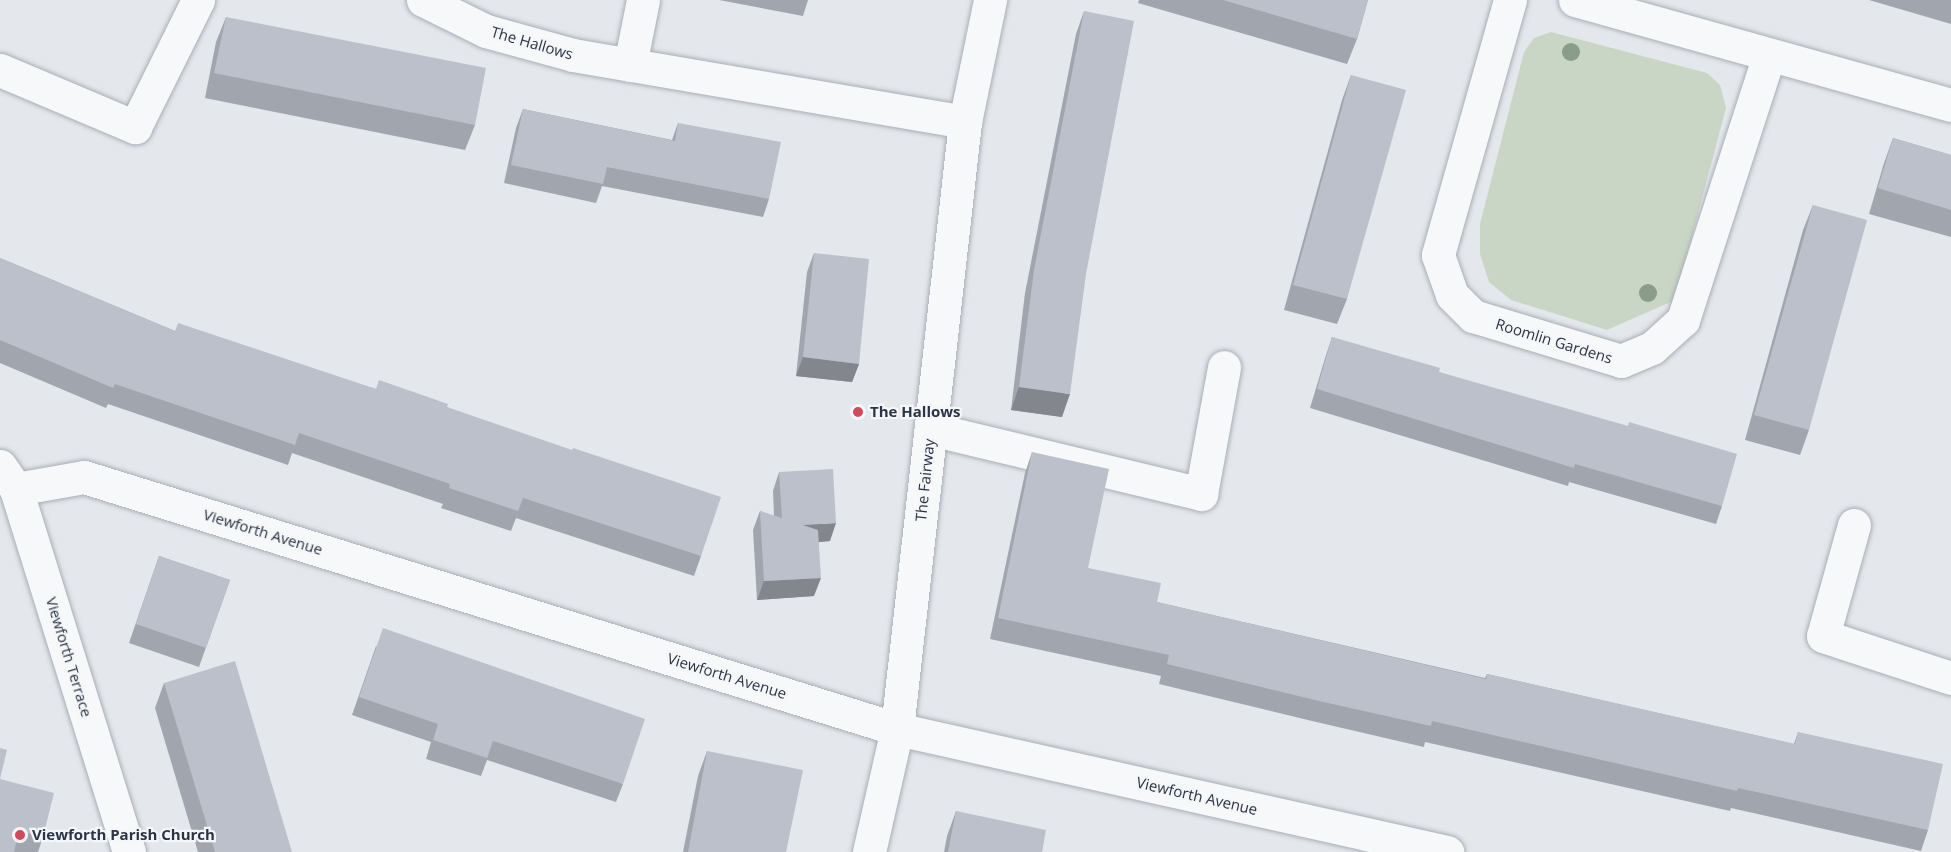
<!DOCTYPE html>
<style>
body{margin:0}
#map{position:relative;width:1951px;height:852px;overflow:hidden;background:#e4e7ec;font-family:"Open Sans",sans-serif}
div>[style]{position:absolute}
[style*='--x']{left:calc(var(--x)*1px);top:calc(var(--y)*1px);width:calc(var(--w)*1px);rotate:calc(var(--a)*1deg)}
.green>*{inset:0;background:#c9d6c5}
.roads{filter:drop-shadow(0 0 2px #a9aeb7) drop-shadow(0 0 2px #a9aeb7)}
.minor>*{height:33px;margin:-16.5px;padding:0 16.5px;transform-origin:16.5px;border-radius:16.5px;background:#f7f8fa}
.trees>*{width:18px;height:18px;margin:-9px;border-radius:50%;background:#899d89}
.wall>*{inset:0;background:#a1a5ae}
.shaded-wall>*{inset:0;background:#83868d}
.building>*{inset:0;background:#bbc0ca}
.dots>*{width:16px;height:16px;translate:-50% -50%;box-sizing:border-box;border:3px solid #f4f6f9;border-radius:50%}
span{translate:-50% -50%;white-space:nowrap;text-align:center;line-height:1.15;-webkit-text-stroke:4.5px #f4f6f9;paint-order:stroke}
.street-label{font-size:15px;color:#2b3445}
.poi-label{font-size:15px;color:#2b3445;font-weight:700}
.left{translate:0 -50%;text-align:left}
</style>
<div id="map">
<div class="green">
<div style="clip-path:polygon(1551px 32px,1707px 73px,1720px 85px,1726px 108px,1675px 300px,1607px 330px,1511px 300px,1489px 282px,1480px 254px,1480px 224px,1524px 52px,1534px 38px)"></div>
</div>
<div class="roads">
<div class="minor">
<div style="--x:423;--y:0;--w:70;--a:26.2"></div>
<div style="--x:486;--y:31;--w:90;--a:15.4"></div>
<div style="--x:573;--y:55;--w:398;--a:9.7"></div>
<div style="--x:1510;--y:0;--w:265;--a:105.8"></div>
<div style="--x:1438;--y:255;--w:42;--a:70.7"></div>
<div style="--x:1452;--y:295;--w:30;--a:45"></div>
<div style="--x:1473;--y:316;--w:155;--a:16.9"></div>
<div style="--x:1621;--y:361;--w:34;--a:-23"></div>
<div style="--x:1652;--y:348;--w:42;--a:-42.1"></div>
<div style="--x:1683;--y:320;--w:278;--a:-72"></div>
<div style="--x:1575;--y:0;--w:390;--a:15.6"></div>
<div style="--x:630;--y:65;--w:66;--a:-78.7"></div>
<div style="--x:0;--y:70;--w:147;--a:22.9"></div>
<div style="--x:135;--y:127;--w:142;--a:-63.6"></div>
<div style="--x:931;--y:429;--w:278;--a:13.5"></div>
<div style="--x:1201;--y:494;--w:129;--a:-79.7"></div>
<div style="--x:0;--y:466;--w:28;--a:55"></div>
<div style="--x:16;--y:489;--w:380;--a:72.7"></div>
<div style="--x:16;--y:489;--w:69;--a:-10"></div>
<div style="--x:84;--y:477;--w:851;--a:17.22"></div>
<div style="--x:897;--y:729;--w:564;--a:12.61"></div>
<div style="--x:1854;--y:525;--w:115;--a:105.6"></div>
<div style="--x:1823;--y:636;--w:135;--a:18.2"></div>
<div style="--x:869;--y:852;--w:126;--a:-77.2"></div>
<div style="--x:897;--y:729;--w:611;--a:-83.61"></div>
<div style="--x:965;--y:122;--w:125;--a:-78.4"></div>
</div>
</div>
<div class="trees">
<div style="left:1571px;top:52px"></div>
<div style="left:1648px;top:293px"></div>
</div>
<div class="wall">
<div style="clip-path:polygon(719px 0,808px 0,803px 16px)"></div>
<div style="clip-path:polygon(1139px 0,1368px 0,1357px 39px,1347px 64px,1138px 3px)"></div>
<div style="clip-path:polygon(1869px 0,1951px 0,1951px 24px)"></div>
<div style="clip-path:polygon(1084px 11px,1062px 417px,1011px 410px,1025px 293px,1076px 34px)"></div>
<div style="clip-path:polygon(226px 17px,475px 125px,465px 150px,205px 98px,216px 42px)"></div>
<div style="clip-path:polygon(1351px 75px,1347px 299px,1337px 324px,1284px 310px,1342px 100px)"></div>
<div style="clip-path:polygon(523px 109px,672px 140px,678px 123px,769px 199px,763px 217px,602px 186px,596px 203px,504px 183px,516px 128px)"></div>
<div style="clip-path:polygon(1893px 138px,1951px 155px,1951px 237px,1869px 214px,1884px 163px)"></div>
<div style="clip-path:polygon(1813px 205px,1809px 430px,1800px 455px,1745px 440px,1803px 230px)"></div>
<div style="clip-path:polygon(814px 253px,859px 364px,852px 382px,796px 376px,807px 272px)"></div>
<div style="clip-path:polygon(0 258px,175px 331px,376px 389px,447px 407px,701px 556px,694px 576px,516px 518px,511px 531px,441px 508px,443px 504px,292px 453px,288px 465px,108px 404px,106px 408px,0 363px)"></div>
<div style="clip-path:polygon(1332px 337px,1439px 372px,1722px 506px,1716px 524px,1569px 482px,1568px 486px,1310px 408px,1326px 355px)"></div>
<div style="clip-path:polygon(1032px 452px,1088px 568px,1157px 602px,1485px 678px,1487px 674px,1794px 744px,1798px 732px,1928px 830px,1921px 851px,1731px 808px,1730px 811px,1425px 742px,1424px 747px,1312px 721px,1159px 684px,1161px 676px,990px 639px,1025px 473px)"></div>
<div style="clip-path:polygon(779px 472px,830px 541px,819px 542px,814px 596px,757px 600px,753px 530px,760px 511px,774px 516px,773px 491px)"></div>
<div style="clip-path:polygon(159px 556px,230px 580px,199px 667px,129px 643px)"></div>
<div style="clip-path:polygon(376px 646px,623px 784px,616px 802px,487px 760px,481px 776px,426px 759px,431px 742px,352px 715px)"></div>
<div style="clip-path:polygon(164px 683px,292px 852px,198px 852px,155px 708px)"></div>
<div style="clip-path:polygon(707px 751px,786px 852px,683px 852px,698px 776px)"></div>
<div style="clip-path:polygon(0 779px,43px 837px,38px 852px,0 852px)"></div>
<div style="clip-path:polygon(956px 811px,1042px 852px,944px 852px,947px 836px)"></div>
</div>
<div class="shaded-wall">
<div style="clip-path:polygon(803px 357px,859px 364px,852px 382px,796px 376px)"></div>
<div style="clip-path:polygon(1019px 387px,1070px 394px,1062px 417px,1011px 410px)"></div>
<div style="clip-path:polygon(836px 523px,830px 541px,796px 544px,803px 525px)"></div>
<div style="clip-path:polygon(821px 578px,814px 596px,757px 600px,764px 581px)"></div>
</div>
<div class="building">
<div style="clip-path:polygon(1223px 0,1368px 0,1357px 39px)"></div>
<div style="clip-path:polygon(1084px 11px,1134px 21px,1086px 274px,1070px 394px,1019px 387px,1034px 270px)"></div>
<div style="clip-path:polygon(226px 17px,486px 68px,475px 125px,214px 73px)"></div>
<div style="clip-path:polygon(1351px 75px,1406px 90px,1347px 299px,1293px 285px)"></div>
<div style="clip-path:polygon(523px 109px,675px 141px,678px 123px,781px 142px,769px 199px,607px 167px,603px 184px,511px 165px)"></div>
<div style="clip-path:polygon(1893px 138px,1951px 155px,1951px 210px,1878px 188px)"></div>
<div style="clip-path:polygon(1813px 205px,1867px 220px,1809px 430px,1754px 415px)"></div>
<div style="clip-path:polygon(814px 253px,869px 259px,859px 364px,803px 357px)"></div>
<div style="clip-path:polygon(0 258px,175px 331px,178px 323px,376px 389px,379px 380px,448px 404px,447px 407px,572px 450px,573px 448px,721px 497px,701px 556px,523px 498px,518px 511px,449px 488px,450px 484px,299px 433px,295px 445px,115px 384px,113px 388px,0 340px)"></div>
<div style="clip-path:polygon(1332px 337px,1440px 368px,1439px 372px,1628px 426px,1629px 422px,1737px 454px,1722px 506px,1575px 464px,1574px 468px,1317px 389px)"></div>
<div style="clip-path:polygon(1032px 452px,1109px 469px,1088px 568px,1161px 583px,1157px 602px,1486px 679px,1487px 674px,1795px 744px,1798px 732px,1943px 764px,1928px 830px,1738px 788px,1737px 791px,1432px 721px,1431px 726px,1319px 701px,1167px 664px,1169px 655px,998px 618px)"></div>
<div style="clip-path:polygon(833px 469px,836px 523px,803px 525px,818px 530px,821px 578px,764px 581px,760px 511px,782px 518px,779px 472px)"></div>
<div style="clip-path:polygon(159px 556px,230px 580px,206px 648px,136px 624px)"></div>
<div style="clip-path:polygon(383px 628px,645px 719px,623px 784px,493px 741px,487px 758px,433px 740px,438px 724px,359px 697px)"></div>
<div style="clip-path:polygon(235px 661px,292px 852px,215px 852px,164px 683px)"></div>
<div style="clip-path:polygon(0 748px,7px 750px,0 779px)"></div>
<div style="clip-path:polygon(707px 751px,803px 770px,786px 852px,688px 852px)"></div>
<div style="clip-path:polygon(0 779px,54px 793px,43px 837px,19px 831px,14px 852px,0 852px)"></div>
<div style="clip-path:polygon(956px 811px,1046px 830px,1042px 852px,948px 852px)"></div>
</div>
<div class="dots">
<div style="left:858px;top:412px;background:#d1495b"></div>
<div style="left:20px;top:835px;background:#d1495b"></div>
</div>
<div class="street-label">
<span style="left:532px;top:43px;rotate:16deg">The Hallows</span>
<span style="left:1554px;top:341px;rotate:17deg">Roomlin Gardens</span>
<span style="left:925px;top:480px;rotate:-84deg">The Fairway</span>
<span style="left:263px;top:532px;rotate:17deg">Viewforth Avenue</span>
<span style="left:69px;top:657px;rotate:73deg">Viewforth Terrace</span>
<span style="left:727px;top:676px;rotate:17deg">Viewforth Avenue</span>
<span style="left:1197px;top:796px;rotate:13deg">Viewforth Avenue</span>
</div>
<div class="poi-label">
<span class="left" style="left:870px;top:412px">The Hallows</span>
<span class="left" style="left:32px;top:835px">Viewforth Parish Church</span>
</div>
</div>
